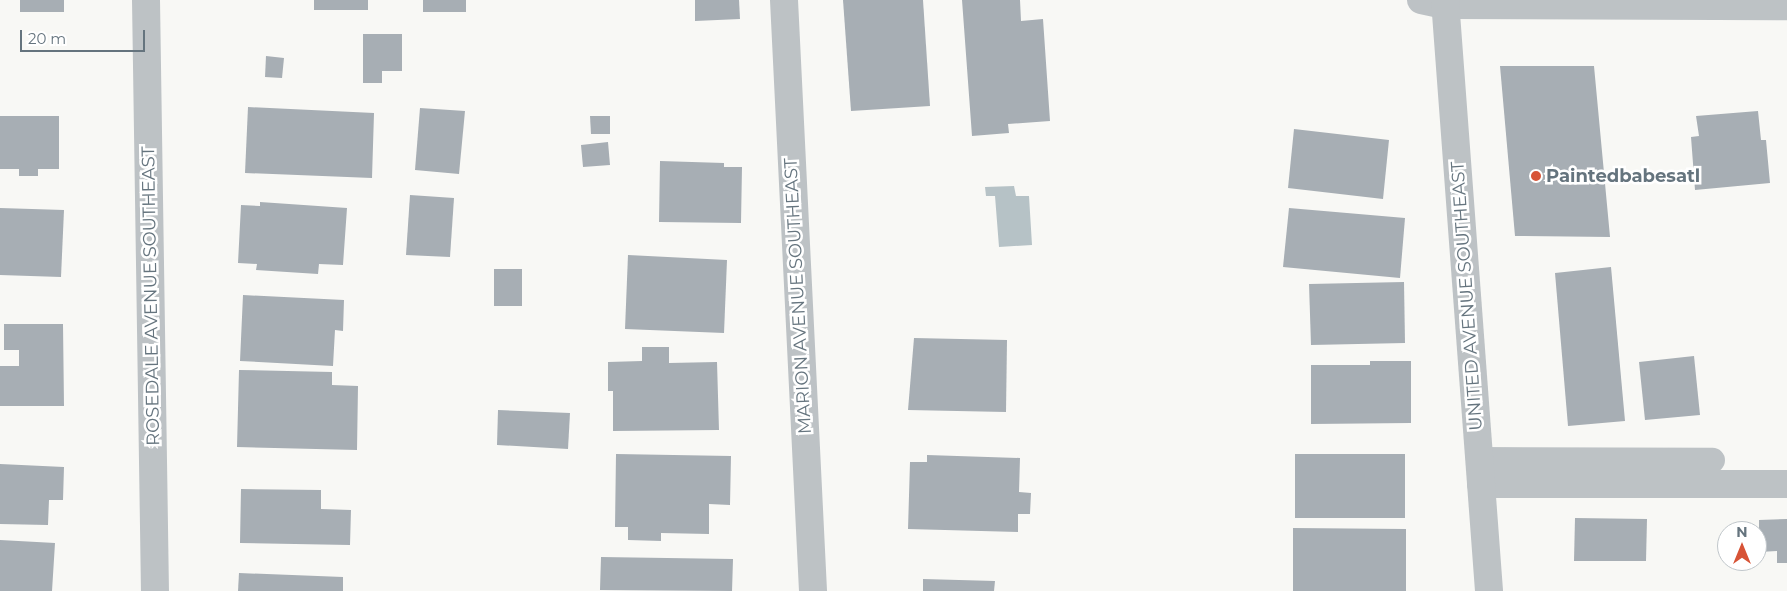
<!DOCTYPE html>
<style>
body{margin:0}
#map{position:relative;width:1787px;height:591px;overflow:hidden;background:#f8f8f5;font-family:Montserrat,sans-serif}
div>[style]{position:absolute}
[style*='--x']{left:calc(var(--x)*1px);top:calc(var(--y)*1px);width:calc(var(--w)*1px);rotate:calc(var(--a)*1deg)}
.water>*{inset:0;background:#b6c2c6}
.building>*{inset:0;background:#a7aeb4}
.service>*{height:25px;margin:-12.5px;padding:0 12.5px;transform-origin:12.5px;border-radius:12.5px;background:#bdc2c5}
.minor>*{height:28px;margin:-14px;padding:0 14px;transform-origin:14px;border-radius:14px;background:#bdc2c5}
.tertiary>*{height:28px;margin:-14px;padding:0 14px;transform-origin:14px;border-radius:14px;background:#bdc2c5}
.dots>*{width:14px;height:14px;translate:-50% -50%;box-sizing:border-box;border:2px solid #fff;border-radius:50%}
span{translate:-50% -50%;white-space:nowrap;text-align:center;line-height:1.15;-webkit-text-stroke:5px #fff;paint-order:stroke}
.poi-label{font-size:18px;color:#65747e;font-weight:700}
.left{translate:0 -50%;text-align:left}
.street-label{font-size:18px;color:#65747e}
.north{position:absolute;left:1717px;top:521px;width:50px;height:50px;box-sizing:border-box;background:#fff;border:1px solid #c1c7cb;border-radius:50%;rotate:0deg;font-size:14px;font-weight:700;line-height:20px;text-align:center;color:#65747e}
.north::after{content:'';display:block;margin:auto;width:18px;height:22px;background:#d75336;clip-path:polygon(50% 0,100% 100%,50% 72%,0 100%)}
.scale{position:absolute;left:20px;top:30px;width:125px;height:22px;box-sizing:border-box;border:2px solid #65747e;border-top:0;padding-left:6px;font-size:15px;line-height:18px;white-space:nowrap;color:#65747e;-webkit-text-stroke:4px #fff;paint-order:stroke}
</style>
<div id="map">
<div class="water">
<div style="clip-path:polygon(1014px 186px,1016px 196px,1029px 196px,1032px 245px,999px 247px,995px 196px,986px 196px,985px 187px)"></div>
</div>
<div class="building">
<div style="clip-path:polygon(20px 0,64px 0,64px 12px,20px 12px)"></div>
<div style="clip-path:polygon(314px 0,368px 0,368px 10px,314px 10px)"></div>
<div style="clip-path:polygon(423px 0,466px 0,466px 12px,423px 12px)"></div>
<div style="clip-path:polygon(695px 0,739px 0,740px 19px,695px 21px)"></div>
<div style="clip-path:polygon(843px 0,923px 0,930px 106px,851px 111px)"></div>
<div style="clip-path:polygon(962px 0,1020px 0,1021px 21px,1043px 19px,1050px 121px,1008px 124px,1009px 133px,972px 136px)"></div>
<div style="clip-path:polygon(363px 34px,402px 34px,402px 71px,382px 71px,382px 83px,363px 83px)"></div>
<div style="clip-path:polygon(266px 56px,284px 58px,282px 78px,265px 77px)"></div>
<div style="clip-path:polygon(1500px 66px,1594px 66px,1610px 237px,1515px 236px)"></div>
<div style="clip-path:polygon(248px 107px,374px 113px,372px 178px,245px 173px)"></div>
<div style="clip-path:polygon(420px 108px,465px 111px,459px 174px,415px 170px)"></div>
<div style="clip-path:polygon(1758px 111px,1761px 140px,1766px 140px,1770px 183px,1695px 190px,1691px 137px,1699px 136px,1696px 116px)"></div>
<div style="clip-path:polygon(0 116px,59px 116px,59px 169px,38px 169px,38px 176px,19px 176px,19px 169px,0 169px)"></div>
<div style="clip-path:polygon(590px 116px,610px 116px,610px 134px,591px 134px)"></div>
<div style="clip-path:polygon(1294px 129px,1389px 140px,1383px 199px,1288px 188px)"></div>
<div style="clip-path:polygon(608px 142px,610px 165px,583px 167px,581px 145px)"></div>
<div style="clip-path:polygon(660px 161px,724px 163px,724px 167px,742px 167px,741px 223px,659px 222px)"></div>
<div style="clip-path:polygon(410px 195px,454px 198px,450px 257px,406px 255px)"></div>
<div style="clip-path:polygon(260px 202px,347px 208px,343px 265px,319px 264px,318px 274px,256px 270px,257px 264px,238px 263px,241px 205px,260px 206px)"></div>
<div style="clip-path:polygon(0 208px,64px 210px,61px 277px,0 275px)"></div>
<div style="clip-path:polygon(1289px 208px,1405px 218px,1400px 278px,1283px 267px)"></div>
<div style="clip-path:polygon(628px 255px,727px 260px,724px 333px,625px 329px)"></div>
<div style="clip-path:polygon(1611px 267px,1625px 421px,1568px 426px,1555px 273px)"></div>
<div style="clip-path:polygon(494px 269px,522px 269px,522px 306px,494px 306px)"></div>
<div style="clip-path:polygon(1404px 282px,1405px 343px,1311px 345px,1309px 284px)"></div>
<div style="clip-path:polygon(243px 295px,344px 300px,343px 331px,335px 330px,333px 366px,240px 361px)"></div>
<div style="clip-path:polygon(4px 324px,63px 324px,64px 406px,0 406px,0 366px,19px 366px,19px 350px,4px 350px)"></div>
<div style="clip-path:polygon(914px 338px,1007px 340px,1006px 412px,908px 410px)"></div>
<div style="clip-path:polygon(642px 347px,669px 347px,669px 363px,717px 362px,719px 430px,613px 431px,613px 391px,608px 391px,608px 362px,642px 361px)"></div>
<div style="clip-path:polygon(1694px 356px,1700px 415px,1645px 420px,1639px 362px)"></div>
<div style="clip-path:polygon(1370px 361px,1411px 361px,1411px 423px,1311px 424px,1311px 365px,1370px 365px)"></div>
<div style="clip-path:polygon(239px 370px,332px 372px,332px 385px,358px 386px,357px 450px,237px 447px)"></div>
<div style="clip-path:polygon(498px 410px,570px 413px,568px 449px,497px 445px)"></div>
<div style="clip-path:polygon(616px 454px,731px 456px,730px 505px,709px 504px,709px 534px,661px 533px,661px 541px,628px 540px,628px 527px,615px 527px)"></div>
<div style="clip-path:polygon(1295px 454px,1405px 454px,1405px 518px,1295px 518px)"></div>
<div style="clip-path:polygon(927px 455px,1020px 458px,1019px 492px,1031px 493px,1030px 514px,1018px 514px,1018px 532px,908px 529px,910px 462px,927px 462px)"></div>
<div style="clip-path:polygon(0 464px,64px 467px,63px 500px,49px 500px,48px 525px,0 524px)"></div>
<div style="clip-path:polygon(241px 489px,321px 490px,321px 509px,351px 510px,350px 545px,240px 543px)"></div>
<div style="clip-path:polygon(1575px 518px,1647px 519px,1646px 561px,1574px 561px)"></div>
<div style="clip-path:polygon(1787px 519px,1787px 563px,1777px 563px,1777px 551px,1759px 552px,1759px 520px)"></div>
<div style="clip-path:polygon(1293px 528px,1406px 529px,1406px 591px,1293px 591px)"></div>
<div style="clip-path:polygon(0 540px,55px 543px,52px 591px,0 591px)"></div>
<div style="clip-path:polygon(601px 557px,733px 559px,732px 591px,600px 590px)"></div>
<div style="clip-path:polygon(239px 573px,343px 577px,343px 591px,238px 591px)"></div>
<div style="clip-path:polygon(923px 579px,995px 581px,994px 591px,923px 591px)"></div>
</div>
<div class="service">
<div style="--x:1479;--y:459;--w:233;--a:0.2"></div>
</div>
<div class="minor">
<div style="--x:146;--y:0;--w:591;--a:89.13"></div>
<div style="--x:784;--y:0;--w:592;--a:87.19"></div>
<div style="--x:1421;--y:0;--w:25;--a:12"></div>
<div style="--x:1445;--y:5;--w:342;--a:0.2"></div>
<div style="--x:1481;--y:484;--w:306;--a:0"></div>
</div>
<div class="tertiary">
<div style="--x:1445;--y:0;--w:593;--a:85.74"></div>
</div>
<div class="dots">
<div style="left:1536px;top:176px;background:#d75336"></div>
</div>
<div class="poi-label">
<span class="left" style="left:1546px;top:176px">Paintedbabesatl</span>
</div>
<div class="street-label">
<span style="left:151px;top:296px;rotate:-91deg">ROSEDALE AVENUE SOUTHEAST</span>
<span style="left:798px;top:296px;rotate:-93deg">MARION AVENUE SOUTHEAST</span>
<span style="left:1467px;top:296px;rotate:-94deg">UNITED AVENUE SOUTHEAST</span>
</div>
<div class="north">N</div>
<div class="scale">20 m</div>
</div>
